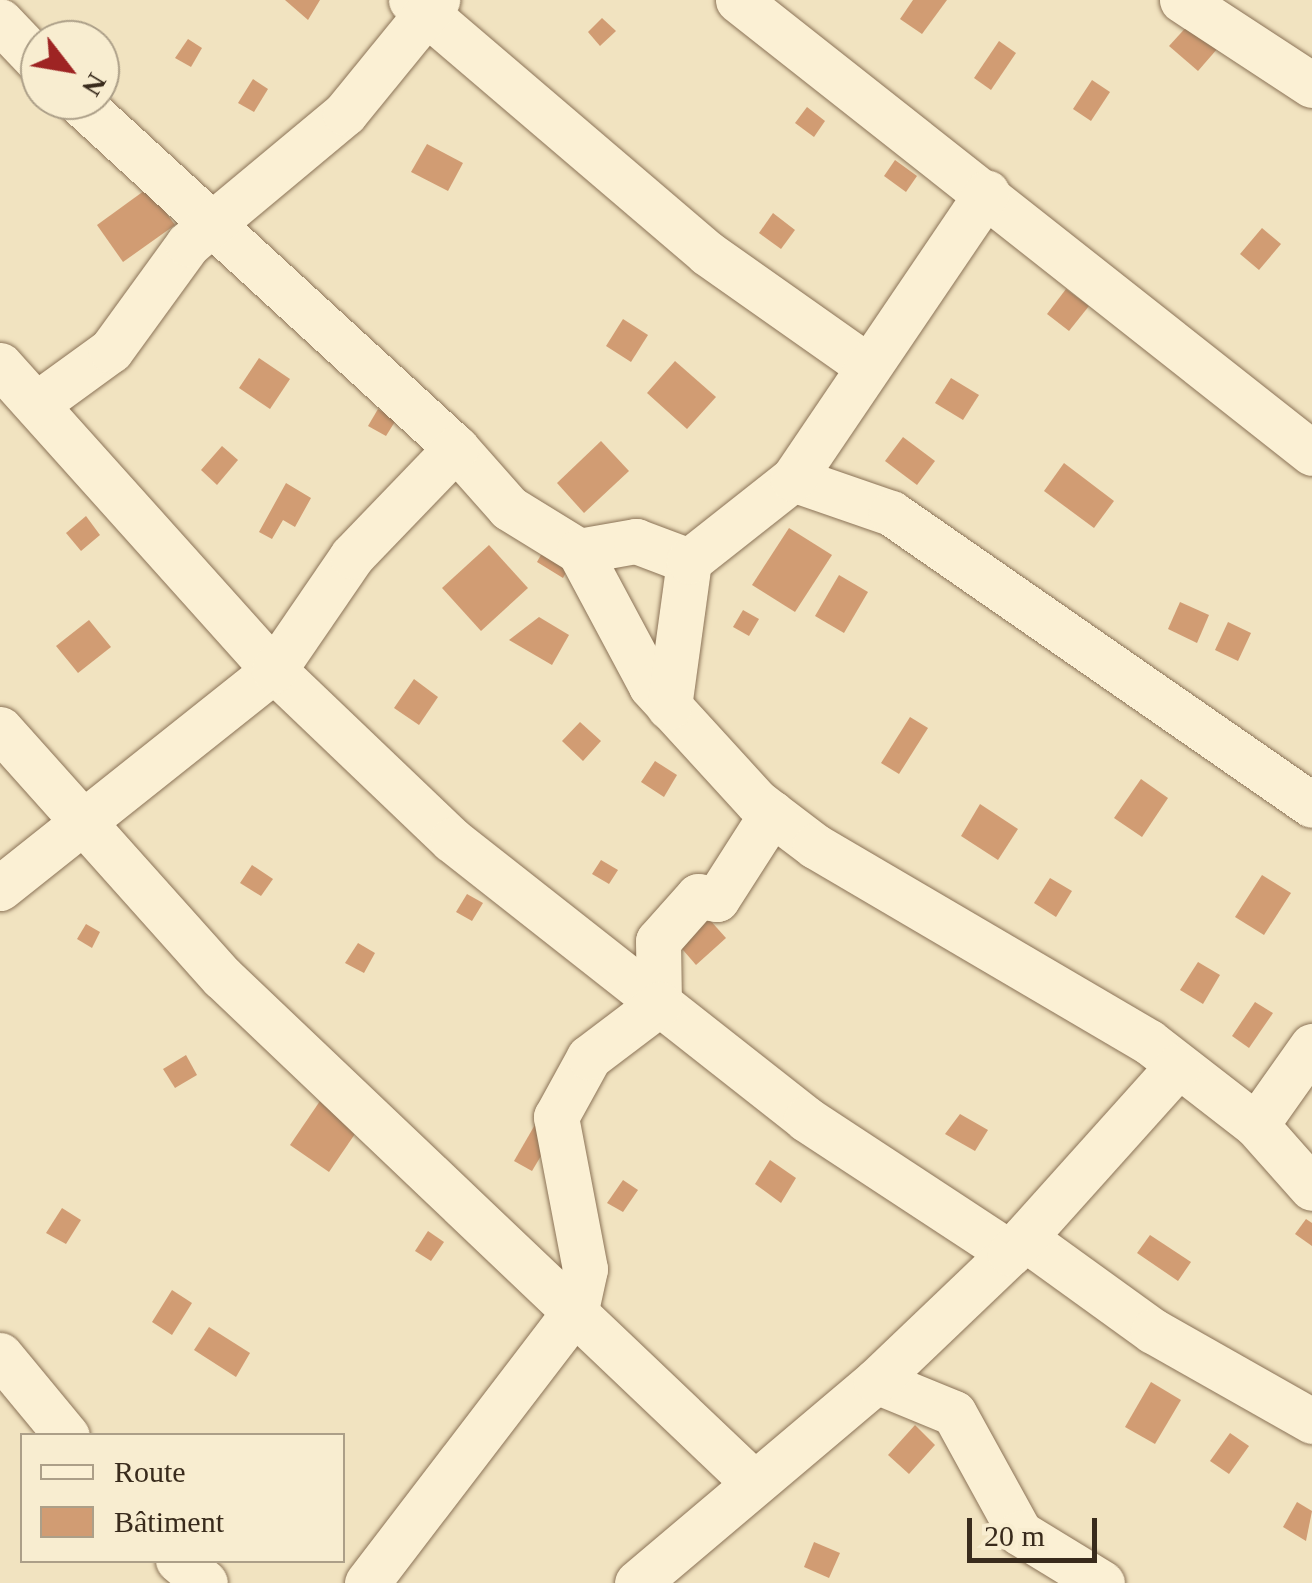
<!DOCTYPE html>
<meta charset="utf-8">
<style>
body{margin:0}
#map{position:relative;width:1312px;height:1583px;overflow:hidden;background:#f1e3c0;font-family:"Times New Roman",serif}
div>[style]{position:absolute}
[style*='--x']{left:calc(var(--x)*1px);top:calc(var(--y)*1px);width:calc(var(--w)*1px);rotate:calc(var(--a)*1deg)}
.building>*{inset:0;background:#d19c73}
.roads{filter:drop-shadow(0 0 2px #8b7357) drop-shadow(0 0 2px #8b7357)}
.minor>*{height:45px;margin:-22.5px;padding:0 22.5px;transform-origin:22.5px;border-radius:22.5px;background:#fbf0d4}
span{translate:-50% -50%;white-space:nowrap;text-align:center;line-height:1.15;-webkit-text-stroke:10px #f8edd0;paint-order:stroke}
.legend{position:absolute;left:20px;top:1433px;width:325px;height:130px;box-sizing:border-box;background:#f8edd0;border:2px solid #ac9f88;margin:0;padding:12px 18px;list-style:none;font-size:30px;color:#392b1c}
.legend li{display:flex;align-items:center;gap:20px;height:50px}
.legend b{width:50px;border:2px solid #ac9f88}
.north{position:absolute;left:20px;top:20px;width:100px;height:100px;box-sizing:border-box;background:#f8edd0;border:2px solid #ac9f88;border-radius:50%;rotate:121deg;font-size:28px;font-weight:700;line-height:40px;text-align:center;color:#392b1c}
.north::after{content:'';display:block;margin:auto;width:35px;height:45px;background:#9e2423;clip-path:polygon(50% 0,100% 100%,50% 72%,0 100%)}
.scale{position:absolute;left:967px;top:1518px;width:130px;height:45px;box-sizing:border-box;border:5px solid #392b1c;border-top:0;padding-left:12px;font-size:30px;line-height:35px;white-space:nowrap;color:#392b1c;-webkit-text-stroke:8px #f8edd0;paint-order:stroke}
</style>
<div id="map">
<div class="building">
<div style="clip-path:polygon(285px 0,320px 0,308px 20px)"></div>
<div style="clip-path:polygon(913px 0,947px 0,922px 34px,900px 19px)"></div>
<div style="clip-path:polygon(602px 18px,616px 31px,600px 46px,588px 32px)"></div>
<div style="clip-path:polygon(1190px 23px,1218px 48px,1198px 71px,1169px 46px)"></div>
<div style="clip-path:polygon(188px 39px,202px 48px,191px 67px,175px 58px)"></div>
<div style="clip-path:polygon(999px 41px,1016px 53px,991px 90px,974px 78px)"></div>
<div style="clip-path:polygon(253px 79px,268px 89px,254px 112px,238px 103px)"></div>
<div style="clip-path:polygon(1092px 80px,1110px 92px,1091px 121px,1073px 109px)"></div>
<div style="clip-path:polygon(807px 107px,825px 121px,814px 137px,795px 123px)"></div>
<div style="clip-path:polygon(427px 144px,463px 163px,448px 191px,411px 172px)"></div>
<div style="clip-path:polygon(895px 160px,917px 176px,906px 192px,884px 176px)"></div>
<div style="clip-path:polygon(148px 188px,175px 225px,123px 262px,97px 225px)"></div>
<div style="clip-path:polygon(773px 213px,795px 230px,781px 249px,759px 233px)"></div>
<div style="clip-path:polygon(1262px 228px,1281px 244px,1259px 270px,1240px 254px)"></div>
<div style="clip-path:polygon(1066px 289px,1089px 306px,1069px 331px,1047px 314px)"></div>
<div style="clip-path:polygon(623px 319px,648px 335px,631px 362px,606px 346px)"></div>
<div style="clip-path:polygon(259px 358px,290px 379px,270px 409px,239px 388px)"></div>
<div style="clip-path:polygon(675px 361px,716px 397px,687px 429px,647px 393px)"></div>
<div style="clip-path:polygon(951px 378px,979px 395px,963px 420px,935px 403px)"></div>
<div style="clip-path:polygon(378px 409px,396px 420px,386px 436px,368px 426px)"></div>
<div style="clip-path:polygon(903px 437px,935px 461px,917px 485px,885px 461px)"></div>
<div style="clip-path:polygon(601px 441px,629px 471px,584px 513px,557px 483px)"></div>
<div style="clip-path:polygon(222px 446px,238px 460px,217px 485px,201px 470px)"></div>
<div style="clip-path:polygon(1064px 463px,1114px 501px,1094px 528px,1044px 491px)"></div>
<div style="clip-path:polygon(286px 483px,311px 498px,295px 527px,283px 520px,272px 539px,259px 532px)"></div>
<div style="clip-path:polygon(86px 516px,100px 535px,81px 551px,66px 533px)"></div>
<div style="clip-path:polygon(789px 528px,832px 555px,795px 612px,752px 585px)"></div>
<div style="clip-path:polygon(550px 539px,576px 554px,563px 578px,537px 562px)"></div>
<div style="clip-path:polygon(489px 545px,528px 588px,481px 631px,442px 588px)"></div>
<div style="clip-path:polygon(839px 575px,868px 592px,844px 633px,815px 616px)"></div>
<div style="clip-path:polygon(1180px 602px,1209px 615px,1197px 643px,1168px 629px)"></div>
<div style="clip-path:polygon(743px 610px,759px 619px,749px 636px,733px 627px)"></div>
<div style="clip-path:polygon(539px 617px,569px 635px,552px 665px,509px 640px)"></div>
<div style="clip-path:polygon(89px 620px,111px 647px,78px 673px,56px 646px)"></div>
<div style="clip-path:polygon(1228px 622px,1251px 633px,1238px 661px,1215px 650px)"></div>
<div style="clip-path:polygon(414px 679px,438px 697px,419px 725px,394px 708px)"></div>
<div style="clip-path:polygon(910px 717px,928px 728px,899px 774px,881px 763px)"></div>
<div style="clip-path:polygon(580px 722px,601px 741px,583px 761px,562px 741px)"></div>
<div style="clip-path:polygon(655px 761px,677px 775px,664px 797px,641px 782px)"></div>
<div style="clip-path:polygon(1141px 779px,1168px 798px,1142px 837px,1114px 818px)"></div>
<div style="clip-path:polygon(980px 804px,1018px 829px,998px 860px,961px 836px)"></div>
<div style="clip-path:polygon(601px 860px,618px 870px,609px 884px,592px 874px)"></div>
<div style="clip-path:polygon(252px 865px,273px 879px,261px 896px,240px 883px)"></div>
<div style="clip-path:polygon(1262px 875px,1291px 893px,1264px 935px,1235px 917px)"></div>
<div style="clip-path:polygon(1050px 878px,1072px 891px,1056px 917px,1034px 903px)"></div>
<div style="clip-path:polygon(467px 894px,483px 903px,472px 921px,456px 912px)"></div>
<div style="clip-path:polygon(700px 909px,726px 938px,696px 965px,671px 936px)"></div>
<div style="clip-path:polygon(86px 924px,100px 932px,92px 948px,77px 939px)"></div>
<div style="clip-path:polygon(358px 943px,375px 953px,364px 973px,345px 963px)"></div>
<div style="clip-path:polygon(1198px 962px,1220px 975px,1203px 1004px,1180px 990px)"></div>
<div style="clip-path:polygon(1255px 1002px,1273px 1013px,1249px 1048px,1232px 1036px)"></div>
<div style="clip-path:polygon(186px 1055px,197px 1075px,175px 1088px,163px 1069px)"></div>
<div style="clip-path:polygon(320px 1101px,359px 1128px,329px 1172px,290px 1145px)"></div>
<div style="clip-path:polygon(960px 1114px,988px 1130px,975px 1151px,945px 1134px)"></div>
<div style="clip-path:polygon(536px 1123px,554px 1134px,532px 1171px,514px 1161px)"></div>
<div style="clip-path:polygon(770px 1160px,796px 1178px,781px 1203px,755px 1184px)"></div>
<div style="clip-path:polygon(623px 1180px,638px 1190px,623px 1212px,607px 1203px)"></div>
<div style="clip-path:polygon(62px 1208px,81px 1220px,66px 1244px,46px 1233px)"></div>
<div style="clip-path:polygon(1306px 1219px,1312px 1223px,1312px 1246px,1295px 1234px)"></div>
<div style="clip-path:polygon(428px 1231px,444px 1242px,431px 1261px,415px 1251px)"></div>
<div style="clip-path:polygon(1150px 1235px,1191px 1262px,1178px 1281px,1137px 1253px)"></div>
<div style="clip-path:polygon(172px 1290px,192px 1303px,172px 1335px,152px 1322px)"></div>
<div style="clip-path:polygon(209px 1327px,250px 1353px,236px 1377px,194px 1350px)"></div>
<div style="clip-path:polygon(1151px 1382px,1181px 1400px,1155px 1444px,1125px 1427px)"></div>
<div style="clip-path:polygon(915px 1425px,935px 1445px,909px 1474px,888px 1455px)"></div>
<div style="clip-path:polygon(1230px 1433px,1249px 1446px,1229px 1474px,1210px 1461px)"></div>
<div style="clip-path:polygon(1297px 1502px,1312px 1511px,1306px 1541px,1283px 1527px)"></div>
<div style="clip-path:polygon(814px 1542px,840px 1553px,829px 1578px,804px 1567px)"></div>
</div>
<div class="roads">
<div class="minor">
<div style="--x:411;--y:0;--w:389;--a:40.5"></div>
<div style="--x:707;--y:253;--w:196;--a:35.2"></div>
<div style="--x:738;--y:0;--w:731;--a:38.28"></div>
<div style="--x:1182;--y:0;--w:155;--a:33.2"></div>
<div style="--x:0;--y:21;--w:58;--a:46.4"></div>
<div style="--x:77;--y:100;--w:515;--a:42.56"></div>
<div style="--x:456;--y:448;--w:80;--a:48.5"></div>
<div style="--x:509;--y:508;--w:82;--a:31.6"></div>
<div style="--x:579;--y:551;--w:153;--a:61.9"></div>
<div style="--x:651;--y:686;--w:157;--a:47.6"></div>
<div style="--x:757;--y:802;--w:73;--a:37.2"></div>
<div style="--x:815;--y:846;--w:387;--a:30.4"></div>
<div style="--x:1149;--y:1042;--w:135;--a:37.8"></div>
<div style="--x:1256;--y:1125;--w:84;--a:48.4"></div>
<div style="--x:0;--y:365;--w:410;--a:48.1"></div>
<div style="--x:274;--y:670;--w:246;--a:43.7"></div>
<div style="--x:452;--y:840;--w:451;--a:38.2"></div>
<div style="--x:806;--y:1119;--w:244;--a:33.3"></div>
<div style="--x:38;--y:403;--w:90;--a:-36"></div>
<div style="--x:111;--y:350;--w:131;--a:-54"></div>
<div style="--x:188;--y:244;--w:204;--a:-39.8"></div>
<div style="--x:345;--y:113;--w:146;--a:-50.8"></div>
<div style="--x:793;--y:479;--w:104;--a:19.1"></div>
<div style="--x:891;--y:513;--w:512;--a:34.74"></div>
<div style="--x:579;--y:551;--w:58;--a:-10"></div>
<div style="--x:636;--y:541;--w:57;--a:20.7"></div>
<div style="--x:669;--y:707;--w:147;--a:-82.2"></div>
<div style="--x:689;--y:561;--w:132;--a:-38.3"></div>
<div style="--x:793;--y:479;--w:346;--a:-55.9"></div>
<div style="--x:0;--y:729;--w:333;--a:48.2"></div>
<div style="--x:222;--y:977;--w:733;--a:43.56"></div>
<div style="--x:0;--y:888;--w:350;--a:-38.5"></div>
<div style="--x:274;--y:670;--w:138;--a:-55.6"></div>
<div style="--x:352;--y:556;--w:150;--a:-46.1"></div>
<div style="--x:659;--y:1004;--w:63;--a:-90.9"></div>
<div style="--x:658;--y:941;--w:60;--a:-48.4"></div>
<div style="--x:698;--y:896;--w:19;--a:9"></div>
<div style="--x:717;--y:899;--w:102;--a:-57.4"></div>
<div style="--x:1256;--y:1125;--w:97;--a:-54.7"></div>
<div style="--x:1024;--y:1238;--w:159;--a:35.8"></div>
<div style="--x:1153;--y:1331;--w:183;--a:29.5"></div>
<div style="--x:0;--y:1355;--w:105;--a:50.4"></div>
<div style="--x:876;--y:1381;--w:84;--a:22.3"></div>
<div style="--x:954;--y:1413;--w:137;--a:61.2"></div>
<div style="--x:1020;--y:1533;--w:96;--a:31.4"></div>
<div style="--x:178;--y:1560;--w:35;--a:40"></div>
<div style="--x:367;--y:1583;--w:344;--a:-52.6"></div>
<div style="--x:576;--y:1310;--w:42;--a:-77.6"></div>
<div style="--x:585;--y:1269;--w:155;--a:-100.8"></div>
<div style="--x:556;--y:1117;--w:68;--a:-61.2"></div>
<div style="--x:589;--y:1057;--w:88;--a:-37.1"></div>
<div style="--x:637;--y:1583;--w:313;--a:-40.2"></div>
<div style="--x:876;--y:1381;--w:185;--a:-43.7"></div>
<div style="--x:1010;--y:1253;--w:251;--a:-48.1"></div>
</div>
</div>
<ul class="legend">
<li><b style="height:12px;background:#fbf0d4"></b>Route</li>
<li><b style="height:28px;background:#d19c73"></b>Bâtiment</li>
</ul>
<div class="north">N</div>
<div class="scale">20 m</div>
</div>
